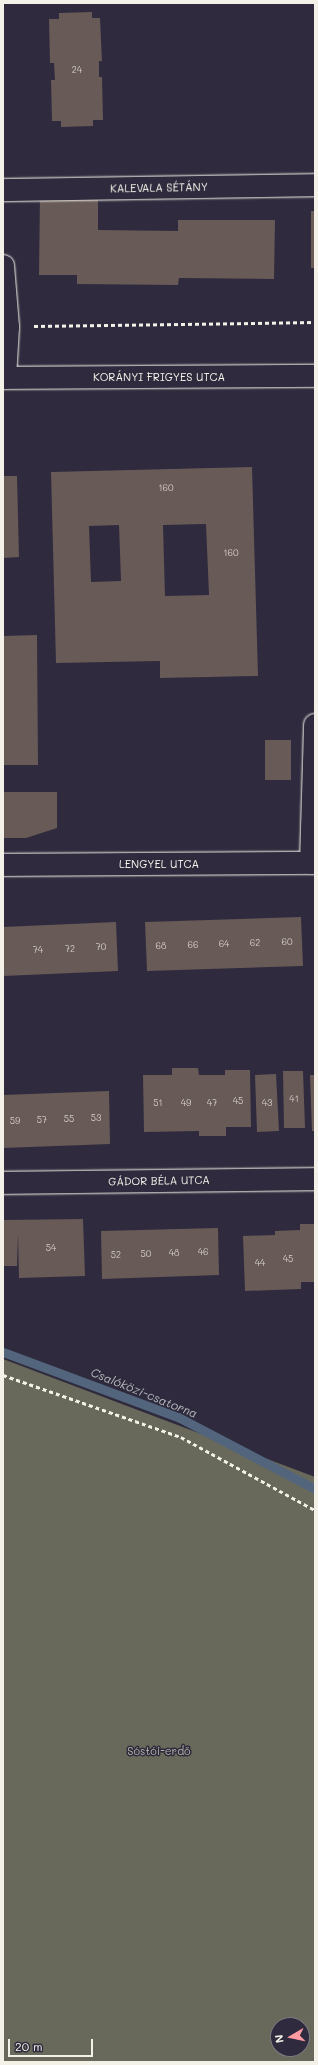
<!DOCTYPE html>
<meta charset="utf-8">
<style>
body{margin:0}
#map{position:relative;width:318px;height:2065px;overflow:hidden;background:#2f2a3d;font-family:Mali,sans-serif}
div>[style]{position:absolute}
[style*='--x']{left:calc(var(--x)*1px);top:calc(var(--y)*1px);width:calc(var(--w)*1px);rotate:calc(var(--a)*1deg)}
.green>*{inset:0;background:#68695a}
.stream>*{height:9px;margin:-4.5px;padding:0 4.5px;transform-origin:4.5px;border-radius:4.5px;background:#52657d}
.building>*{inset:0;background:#685a57}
.path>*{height:2.5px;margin-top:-1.25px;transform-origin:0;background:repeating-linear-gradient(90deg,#f4f1e8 0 4px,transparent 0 7px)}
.roads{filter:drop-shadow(0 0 1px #f4f1e8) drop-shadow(0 0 1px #f4f1e8)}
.minor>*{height:22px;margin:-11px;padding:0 11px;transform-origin:11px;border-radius:11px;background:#2f2a3d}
.tertiary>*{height:22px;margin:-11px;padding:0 11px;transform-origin:11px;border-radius:11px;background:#2f2a3d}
span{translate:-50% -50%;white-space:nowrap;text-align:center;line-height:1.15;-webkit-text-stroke:3px #2f2a3d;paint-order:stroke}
.number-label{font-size:9px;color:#d1cbc4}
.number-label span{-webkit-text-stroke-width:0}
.street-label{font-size:11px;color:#f4f1e8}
.park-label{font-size:11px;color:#b5b4a8}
.water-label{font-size:12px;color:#b3b9bd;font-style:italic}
.frame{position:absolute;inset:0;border:4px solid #f4f1e8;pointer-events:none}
.north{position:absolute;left:270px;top:2017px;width:40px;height:40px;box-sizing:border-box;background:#2f2a3d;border:1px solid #7e7a81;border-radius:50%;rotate:261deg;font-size:11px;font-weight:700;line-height:16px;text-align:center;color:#f4f1e8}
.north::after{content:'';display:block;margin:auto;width:14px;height:18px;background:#ff9aa2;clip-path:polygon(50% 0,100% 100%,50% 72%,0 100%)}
.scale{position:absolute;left:8px;top:2039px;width:85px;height:18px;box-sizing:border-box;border:2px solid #f4f1e8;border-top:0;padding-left:5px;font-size:12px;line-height:14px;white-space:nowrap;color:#f4f1e8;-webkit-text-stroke:3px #2f2a3d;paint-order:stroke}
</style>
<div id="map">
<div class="green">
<div style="clip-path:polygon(evenodd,3px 1359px,315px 1477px,315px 2062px,3px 2062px,3px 1359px,278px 2025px,302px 2025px,302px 2049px,278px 2049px,278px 2025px)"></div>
</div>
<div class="stream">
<div style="--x:3;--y:1352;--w:187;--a:20.4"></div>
<div style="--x:178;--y:1417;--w:155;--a:27.7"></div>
</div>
<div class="building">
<div style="clip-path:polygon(92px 12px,92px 18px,100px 18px,102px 61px,99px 61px,99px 77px,102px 77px,103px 120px,93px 120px,93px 126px,61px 127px,61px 121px,52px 121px,51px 80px,55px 80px,54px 63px,50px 63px,49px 19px,59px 19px,59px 13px)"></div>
<div style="clip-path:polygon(40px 193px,98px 193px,98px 230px,178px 231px,178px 220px,275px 220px,274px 279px,179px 278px,178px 285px,77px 284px,77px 275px,39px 275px)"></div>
<div style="clip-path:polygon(311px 211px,315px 211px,315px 268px,311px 268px)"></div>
<div style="clip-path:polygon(evenodd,252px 467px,258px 676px,160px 678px,160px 661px,56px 663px,51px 472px,252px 467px,206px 524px,209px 595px,165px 596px,163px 525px,206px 524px,252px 467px,119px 525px,121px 581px,91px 582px,89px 526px,119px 525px)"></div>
<div style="clip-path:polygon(3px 476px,17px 476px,19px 557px,3px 558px)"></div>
<div style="clip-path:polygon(37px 635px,38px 765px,3px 765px,3px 636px)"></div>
<div style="clip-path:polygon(265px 740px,291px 740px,291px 780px,265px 780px)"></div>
<div style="clip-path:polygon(3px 792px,57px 792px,57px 828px,26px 838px,3px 838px)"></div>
<div style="clip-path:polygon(301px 917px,303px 966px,147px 971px,145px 922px)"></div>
<div style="clip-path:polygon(116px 922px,118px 971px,3px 976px,3px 927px)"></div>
<div style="clip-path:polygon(172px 1068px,198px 1068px,199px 1075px,225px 1075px,225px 1070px,250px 1070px,251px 1127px,226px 1127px,226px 1136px,199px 1136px,199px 1131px,144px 1132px,143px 1075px,172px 1075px)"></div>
<div style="clip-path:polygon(283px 1071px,303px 1071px,305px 1128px,284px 1128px)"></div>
<div style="clip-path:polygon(276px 1074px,279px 1131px,257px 1132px,255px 1075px)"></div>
<div style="clip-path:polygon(310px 1075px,315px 1075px,315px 1131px,312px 1131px)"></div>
<div style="clip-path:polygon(109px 1091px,110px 1144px,3px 1148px,3px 1095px)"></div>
<div style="clip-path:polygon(83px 1219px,85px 1276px,19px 1278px,18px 1234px,17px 1266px,3px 1266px,3px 1220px)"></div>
<div style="clip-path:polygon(300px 1224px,315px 1224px,315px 1282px,301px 1282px,301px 1289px,245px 1291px,243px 1236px,275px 1235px,275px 1231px,300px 1230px)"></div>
<div style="clip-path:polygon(218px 1228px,219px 1275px,102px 1279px,101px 1231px)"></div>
</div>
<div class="path">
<div style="--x:34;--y:326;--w:281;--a:-0.8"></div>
<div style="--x:3;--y:1375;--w:188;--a:19.2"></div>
<div style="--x:181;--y:1437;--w:153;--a:28.6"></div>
</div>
<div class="roads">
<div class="minor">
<div style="--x:3;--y:190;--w:312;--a:-0.9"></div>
<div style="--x:3;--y:266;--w:61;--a:85.3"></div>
<div style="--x:8;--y:327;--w:51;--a:93.4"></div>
<div style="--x:311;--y:863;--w:138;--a:-88.3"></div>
<div style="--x:3;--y:865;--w:312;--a:-0.4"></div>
<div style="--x:3;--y:1183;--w:312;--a:-0.7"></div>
</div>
<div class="tertiary">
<div style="--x:3;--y:378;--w:312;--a:-0.4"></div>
</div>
</div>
<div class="number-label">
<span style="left:77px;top:70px">24</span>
<span style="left:166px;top:488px">160</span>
<span style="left:231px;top:553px">160</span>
<span style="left:287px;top:942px">60</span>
<span style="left:255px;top:943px">62</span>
<span style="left:224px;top:944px">64</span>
<span style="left:193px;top:945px">66</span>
<span style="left:161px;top:946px">68</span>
<span style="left:101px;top:947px">70</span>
<span style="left:70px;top:949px">72</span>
<span style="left:38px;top:950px">74</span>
<span style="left:294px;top:1099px">41</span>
<span style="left:238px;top:1101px">45</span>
<span style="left:158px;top:1103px">51</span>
<span style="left:186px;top:1103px">49</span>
<span style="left:212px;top:1103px">47</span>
<span style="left:267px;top:1103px">43</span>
<span style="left:96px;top:1118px">53</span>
<span style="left:69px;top:1119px">55</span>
<span style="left:42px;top:1120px">57</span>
<span style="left:15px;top:1121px">59</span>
<span style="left:51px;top:1248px">54</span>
<span style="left:203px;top:1252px">46</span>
<span style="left:174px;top:1253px">48</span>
<span style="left:146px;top:1254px">50</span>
<span style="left:116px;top:1255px">52</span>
<span style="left:288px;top:1259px">45</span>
<span style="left:260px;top:1263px">44</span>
</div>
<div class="street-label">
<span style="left:159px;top:188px;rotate:-1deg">KALEVALA SÉTÁNY</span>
<span style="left:159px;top:377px">KORÁNYI FRIGYES UTCA</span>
<span style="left:159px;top:864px">LENGYEL UTCA</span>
<span style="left:159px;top:1181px;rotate:-1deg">GÁDOR BÉLA UTCA</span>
</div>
<div class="park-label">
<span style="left:159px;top:1751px">Sóstói-erdő</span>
</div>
<div class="water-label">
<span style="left:144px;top:1393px;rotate:22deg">Csalóközi-csatorna</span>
</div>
<div class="frame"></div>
<div class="north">N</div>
<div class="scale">20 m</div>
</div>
